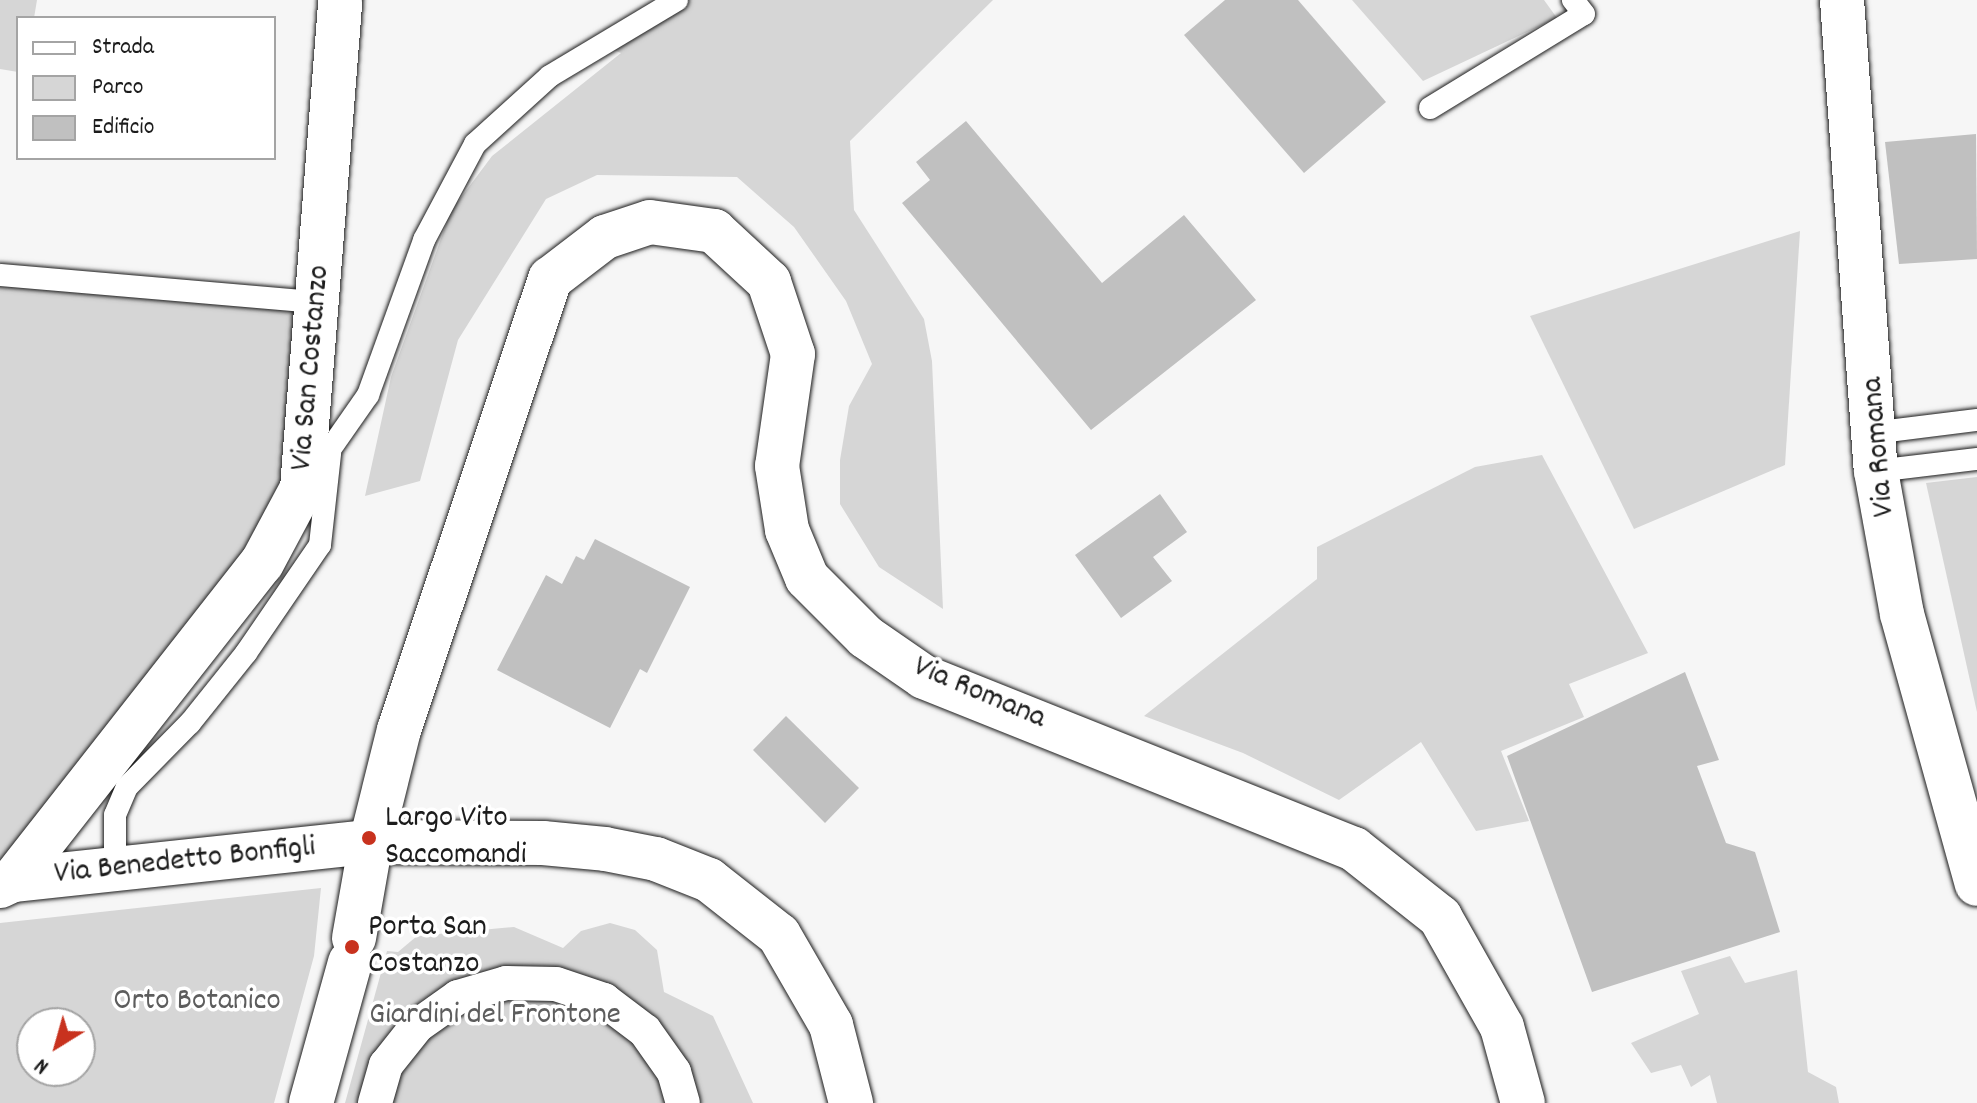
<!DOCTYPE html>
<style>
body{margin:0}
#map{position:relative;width:1977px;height:1103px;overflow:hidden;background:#f6f6f6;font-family:Dekko,sans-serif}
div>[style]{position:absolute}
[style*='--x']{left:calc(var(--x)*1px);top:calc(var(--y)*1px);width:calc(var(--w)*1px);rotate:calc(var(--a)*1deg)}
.green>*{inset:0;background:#d6d6d6}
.building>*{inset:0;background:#c0c0c0}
.roads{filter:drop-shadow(0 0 2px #1c1c1c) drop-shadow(0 0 2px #1c1c1c)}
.service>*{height:22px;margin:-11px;padding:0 11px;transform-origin:11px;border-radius:11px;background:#fff}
.pedestrian>*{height:34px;margin:-17px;padding:0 17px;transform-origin:17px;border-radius:17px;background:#fff}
.minor>*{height:44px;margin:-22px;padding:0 22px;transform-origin:22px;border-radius:22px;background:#fff}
.tertiary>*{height:44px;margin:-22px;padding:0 22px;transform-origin:22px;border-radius:22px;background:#fff}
.secondary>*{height:44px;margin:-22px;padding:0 22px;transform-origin:22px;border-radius:22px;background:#fff}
.dots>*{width:22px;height:22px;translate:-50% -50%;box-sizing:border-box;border:4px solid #fff;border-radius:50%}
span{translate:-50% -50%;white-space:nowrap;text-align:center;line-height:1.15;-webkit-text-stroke:7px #fff;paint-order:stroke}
.street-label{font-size:32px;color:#1c1c1c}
.poi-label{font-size:32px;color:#1c1c1c}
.left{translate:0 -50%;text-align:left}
.park-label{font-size:32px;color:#5d5d5d}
.legend{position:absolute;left:16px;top:16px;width:260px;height:144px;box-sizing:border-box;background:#fff;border:2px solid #a4a4a4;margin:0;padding:10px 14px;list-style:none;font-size:24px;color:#1c1c1c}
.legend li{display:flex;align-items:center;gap:16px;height:40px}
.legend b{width:40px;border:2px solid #a4a4a4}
.north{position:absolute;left:16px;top:1007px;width:80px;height:80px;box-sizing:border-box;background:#fff;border:2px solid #a4a4a4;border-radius:50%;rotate:217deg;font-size:22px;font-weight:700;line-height:32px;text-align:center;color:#1c1c1c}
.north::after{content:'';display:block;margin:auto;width:28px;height:36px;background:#c8321e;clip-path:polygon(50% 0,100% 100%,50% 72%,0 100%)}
</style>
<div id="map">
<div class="green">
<div style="clip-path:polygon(0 0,37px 0,34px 18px,18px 18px,18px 72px,0 69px)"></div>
<div style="clip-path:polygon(677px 0,993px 0,850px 141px,854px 210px,924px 319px,932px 361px,943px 609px,879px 567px,840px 504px,840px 460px,849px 406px,872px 364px,846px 301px,794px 227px,737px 177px,597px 175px,546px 199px,458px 340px,420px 481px,365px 496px,391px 377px,451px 211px,492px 156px,621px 53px,603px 46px)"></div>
<div style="clip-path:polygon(1352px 0,1544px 0,1557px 18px,1423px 81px)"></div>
<div style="clip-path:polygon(1800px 231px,1785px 465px,1634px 529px,1530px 316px)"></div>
<div style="clip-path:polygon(0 275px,317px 302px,302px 488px,0 887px)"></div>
<div style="clip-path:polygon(1542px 455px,1648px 653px,1569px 684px,1584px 717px,1501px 751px,1529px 821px,1476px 831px,1421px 742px,1339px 800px,1243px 753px,1144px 716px,1317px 579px,1317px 547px,1475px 467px)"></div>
<div style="clip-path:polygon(1977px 477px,1977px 712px,1926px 483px)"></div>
<div style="clip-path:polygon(evenodd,321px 888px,314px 956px,274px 1103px,0 1103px,0 923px,321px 888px,32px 1023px,80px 1023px,80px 1071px,32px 1071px,32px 1023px)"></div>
<div style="clip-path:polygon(610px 923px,635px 930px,657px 950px,664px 992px,713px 1016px,753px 1103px,345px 1103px,387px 951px,398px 952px,417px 936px,514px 927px,563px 948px,581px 931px)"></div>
<div style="clip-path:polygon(1730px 956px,1745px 983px,1797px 970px,1808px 1072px,1836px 1087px,1839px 1103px,1717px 1103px,1710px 1075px,1691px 1087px,1681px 1065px,1651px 1073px,1631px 1043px,1699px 1014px,1681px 971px)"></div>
</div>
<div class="building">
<div style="clip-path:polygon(1225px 0,1298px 0,1386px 102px,1304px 173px,1184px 35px)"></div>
<div style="clip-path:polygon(966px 121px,1102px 283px,1184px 215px,1256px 300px,1091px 430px,902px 203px,930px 180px,916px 162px)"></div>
<div style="clip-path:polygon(1976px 134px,1977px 259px,1899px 264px,1885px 142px)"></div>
<div style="clip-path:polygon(1160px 494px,1187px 532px,1153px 557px,1172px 581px,1121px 618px,1075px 555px)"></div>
<div style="clip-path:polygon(595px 539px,690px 587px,647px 673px,640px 669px,610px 728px,497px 670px,546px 575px,562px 584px,576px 556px,584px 560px)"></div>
<div style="clip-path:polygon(1685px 672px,1719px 760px,1697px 766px,1726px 843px,1755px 852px,1780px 932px,1592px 992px,1507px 756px)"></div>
<div style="clip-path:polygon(786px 716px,859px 788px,825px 823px,753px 750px)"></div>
</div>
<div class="roads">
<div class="service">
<div style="--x:1430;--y:108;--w:180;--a:-31.4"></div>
<div style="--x:1584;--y:14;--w:18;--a:-128"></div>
<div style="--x:0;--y:275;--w:318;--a:4.9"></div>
<div style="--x:1872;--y:433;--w:106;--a:-7.1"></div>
<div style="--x:1876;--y:471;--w:102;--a:-6.8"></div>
<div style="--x:308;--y:481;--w:105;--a:-55.1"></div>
<div style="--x:368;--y:395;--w:165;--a:-70.1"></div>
<div style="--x:424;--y:240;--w:109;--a:-62"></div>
<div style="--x:475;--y:144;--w:101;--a:-42.2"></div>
<div style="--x:550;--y:76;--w:148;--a:-30.9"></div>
<div style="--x:115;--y:868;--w:53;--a:-90"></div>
<div style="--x:115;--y:815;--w:30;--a:-67"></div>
<div style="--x:127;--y:787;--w:90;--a:-45.5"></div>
<div style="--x:190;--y:723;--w:90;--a:-51.3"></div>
<div style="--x:246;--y:653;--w:131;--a:-55.6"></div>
<div style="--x:320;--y:545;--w:92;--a:-83.7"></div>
</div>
<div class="pedestrian">
<div style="--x:375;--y:1103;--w:40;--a:-74"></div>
<div style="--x:386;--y:1065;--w:50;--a:-51.5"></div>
<div style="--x:417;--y:1026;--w:50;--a:-35.3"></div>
<div style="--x:458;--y:997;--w:50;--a:-16.3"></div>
<div style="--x:506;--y:983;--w:50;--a:1.1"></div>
<div style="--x:556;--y:984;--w:51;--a:18.4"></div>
<div style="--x:604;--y:1000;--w:51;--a:37.1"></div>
<div style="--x:645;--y:1031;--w:50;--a:54.7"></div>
<div style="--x:674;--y:1072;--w:32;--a:74"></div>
</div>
<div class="minor">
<div style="--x:13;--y:880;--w:403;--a:-51.9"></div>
<div style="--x:262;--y:563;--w:85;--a:-61.9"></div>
<div style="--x:302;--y:488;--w:489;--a:-85.5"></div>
<div style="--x:354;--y:938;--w:97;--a:-80"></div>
<div style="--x:311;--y:1103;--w:146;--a:-74.5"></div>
</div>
<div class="tertiary">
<div style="--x:371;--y:842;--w:172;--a:0.3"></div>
<div style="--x:543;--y:843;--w:62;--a:5.5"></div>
<div style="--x:605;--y:849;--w:52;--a:11.1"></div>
<div style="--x:656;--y:859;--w:57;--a:21.6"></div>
<div style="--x:709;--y:880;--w:89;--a:38.2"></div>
<div style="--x:779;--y:935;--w:104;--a:60"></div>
<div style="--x:831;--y:1025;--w:81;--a:75.6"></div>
</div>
<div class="secondary">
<div style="--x:1842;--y:0;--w:472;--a:85.9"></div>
<div style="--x:1876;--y:471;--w:145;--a:79.7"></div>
<div style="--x:1902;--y:614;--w:280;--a:74.5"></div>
<div style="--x:0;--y:886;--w:14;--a:-25"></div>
<div style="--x:13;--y:880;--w:360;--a:-6.1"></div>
<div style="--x:371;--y:842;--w:115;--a:-76"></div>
<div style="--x:399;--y:730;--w:476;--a:-71.5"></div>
<div style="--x:550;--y:279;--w:69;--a:-37.4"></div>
<div style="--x:605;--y:237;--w:47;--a:-18.4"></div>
<div style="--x:650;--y:222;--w:65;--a:8"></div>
<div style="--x:714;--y:231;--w:75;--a:42.8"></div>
<div style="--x:769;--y:282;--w:76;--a:71.6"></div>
<div style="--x:793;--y:354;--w:113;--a:98.1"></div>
<div style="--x:777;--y:466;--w:65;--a:81.1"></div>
<div style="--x:787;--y:530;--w:52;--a:67.4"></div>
<div style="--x:807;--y:578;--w:83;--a:45"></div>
<div style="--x:866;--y:637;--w:70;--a:34.6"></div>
<div style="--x:924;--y:677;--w:463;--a:21.8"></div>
<div style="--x:1354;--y:849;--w:110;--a:38.3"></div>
<div style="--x:1440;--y:917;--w:126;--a:60.6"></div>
<div style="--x:1502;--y:1027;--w:79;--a:74.6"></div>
</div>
</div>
<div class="dots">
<div style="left:369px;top:838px;background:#c8321e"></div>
<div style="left:352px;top:947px;background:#c8321e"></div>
</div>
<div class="street-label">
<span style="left:312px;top:368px;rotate:-85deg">Via San Costanzo</span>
<span style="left:1880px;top:447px;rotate:-95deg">Via Romana</span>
<span style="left:979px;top:694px;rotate:23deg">Via Romana</span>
<span style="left:185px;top:862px;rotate:-6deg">Via Benedetto Bonfigli</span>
</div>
<div class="poi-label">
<span class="left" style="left:385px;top:838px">Largo Vito<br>Saccomandi</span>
<span class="left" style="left:368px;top:947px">Porta San<br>Costanzo</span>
</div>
<div class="park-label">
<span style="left:197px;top:1002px">Orto Botanico</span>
<span style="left:495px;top:1016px">Giardini del Frontone</span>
</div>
<ul class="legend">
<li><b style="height:10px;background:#fff"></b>Strada</li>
<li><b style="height:22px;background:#d6d6d6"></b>Parco</li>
<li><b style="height:22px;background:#c0c0c0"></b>Edificio</li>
</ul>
<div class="north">N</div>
</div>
